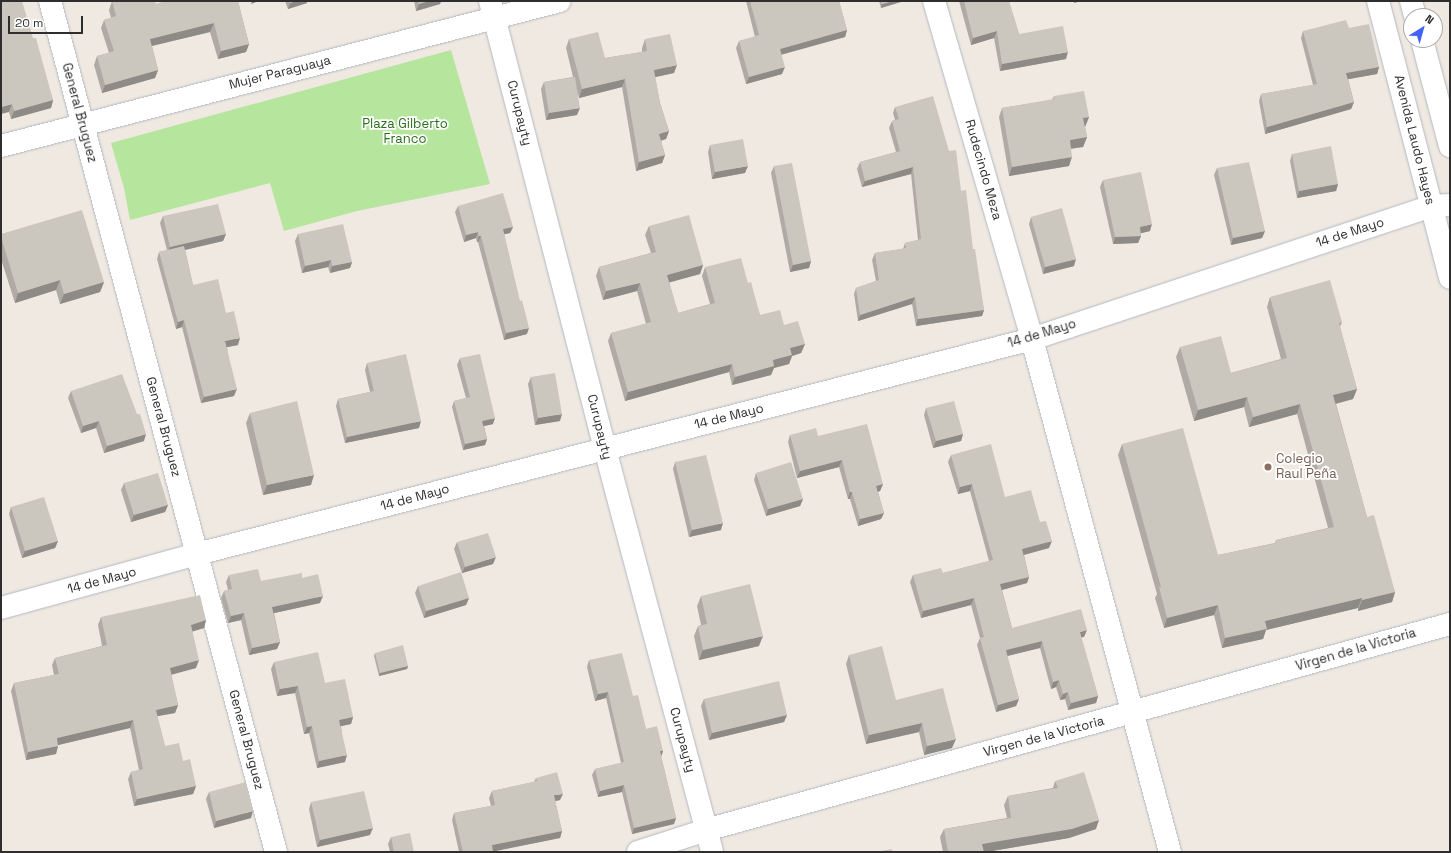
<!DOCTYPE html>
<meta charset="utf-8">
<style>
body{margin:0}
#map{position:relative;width:1451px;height:853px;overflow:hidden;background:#efe9e1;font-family:"Space Grotesk",sans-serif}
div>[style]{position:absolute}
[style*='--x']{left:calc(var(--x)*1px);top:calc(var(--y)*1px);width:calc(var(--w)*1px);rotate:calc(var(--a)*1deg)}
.green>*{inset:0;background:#b6e59e}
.roads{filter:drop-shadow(0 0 1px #b4b7c1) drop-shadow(0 0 1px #b4b7c1)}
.minor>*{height:22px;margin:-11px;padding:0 11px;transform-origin:11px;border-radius:11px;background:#fff}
.wall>*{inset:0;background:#afaba4}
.shaded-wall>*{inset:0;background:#8e8b86}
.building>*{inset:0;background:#cbc7bf}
.dots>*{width:11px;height:11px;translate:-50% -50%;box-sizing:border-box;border:2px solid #fff;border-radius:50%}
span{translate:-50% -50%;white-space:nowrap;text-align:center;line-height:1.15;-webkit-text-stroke:3.5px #fff;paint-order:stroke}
.street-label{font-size:13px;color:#2e2e2e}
.park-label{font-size:13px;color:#2c6e1b}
.education-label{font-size:13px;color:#785e54}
.left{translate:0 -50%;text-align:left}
.frame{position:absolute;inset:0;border:2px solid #2e2e2e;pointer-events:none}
.north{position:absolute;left:1403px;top:8px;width:40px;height:40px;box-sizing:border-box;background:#fff;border:1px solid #ababab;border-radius:50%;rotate:37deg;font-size:11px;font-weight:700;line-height:16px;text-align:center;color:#2e2e2e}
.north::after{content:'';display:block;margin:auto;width:14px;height:18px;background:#4264fb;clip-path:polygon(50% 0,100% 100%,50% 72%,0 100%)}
.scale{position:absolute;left:8px;top:16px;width:75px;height:18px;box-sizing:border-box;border:2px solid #2e2e2e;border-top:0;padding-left:5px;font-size:12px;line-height:14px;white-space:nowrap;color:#2e2e2e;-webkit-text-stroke:3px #fff;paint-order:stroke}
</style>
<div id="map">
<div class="green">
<div style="clip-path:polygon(451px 50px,490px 184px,357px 211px,284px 231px,270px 183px,130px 220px,124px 188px,111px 143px)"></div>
</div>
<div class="roads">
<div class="minor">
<div style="--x:50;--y:1;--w:880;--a:75.13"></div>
<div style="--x:490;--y:1;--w:463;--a:75.6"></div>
<div style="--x:605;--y:449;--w:417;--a:75.1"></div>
<div style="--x:934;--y:1;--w:352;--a:73.8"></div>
<div style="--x:1032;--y:339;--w:531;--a:74.94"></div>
<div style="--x:1378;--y:1;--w:286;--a:75.4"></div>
<div style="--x:1411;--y:1;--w:16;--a:75"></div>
<div style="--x:1422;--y:40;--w:110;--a:75.2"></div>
<div style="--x:1;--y:146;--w:577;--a:-14.54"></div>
<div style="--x:1;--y:608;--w:203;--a:-15.4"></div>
<div style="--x:197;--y:554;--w:862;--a:-14.44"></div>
<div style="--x:1032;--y:339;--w:421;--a:-18.4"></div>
<div style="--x:1431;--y:206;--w:19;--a:-3"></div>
<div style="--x:638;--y:852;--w:71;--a:-17.9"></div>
<div style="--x:706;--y:830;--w:772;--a:-15.48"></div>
</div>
</div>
<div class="wall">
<div style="clip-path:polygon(112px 1px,156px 4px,238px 1px,249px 44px,246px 52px,218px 59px,210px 32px,152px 46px,158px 70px,155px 78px,102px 93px,94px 65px,97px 56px,109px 53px,101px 28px,104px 20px,111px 18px,109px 10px)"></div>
<div style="clip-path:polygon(285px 1px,307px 1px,307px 3px,288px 9px)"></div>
<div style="clip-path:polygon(414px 1px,441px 1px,440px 4px,416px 11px)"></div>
<div style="clip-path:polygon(746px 1px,839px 1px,847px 30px,845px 37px,781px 54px,782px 74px,746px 84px,736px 48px,739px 41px,755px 37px)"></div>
<div style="clip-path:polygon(879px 1px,904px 1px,881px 8px)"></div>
<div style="clip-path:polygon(959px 1px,1010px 1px,1009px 2px,1019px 34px,1066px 59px,1000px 71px,994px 38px,971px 45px)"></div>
<div style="clip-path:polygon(1349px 28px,1379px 67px,1377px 74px,1348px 79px,1354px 102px,1351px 109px,1265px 134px,1259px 101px,1261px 94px,1313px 85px,1301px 38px,1303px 31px)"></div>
<div style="clip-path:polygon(33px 38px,53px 100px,51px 108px,11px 119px,9px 112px)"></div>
<div style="clip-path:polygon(569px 39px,605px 58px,642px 52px,642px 48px,645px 39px,674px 73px,655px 77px,660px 103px,669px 131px,666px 139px,661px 141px,665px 155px,662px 163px,636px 171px,622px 87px,579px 98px,578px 94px,577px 115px,546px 120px,541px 89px,544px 82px,573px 77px,566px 48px)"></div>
<div style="clip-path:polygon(1054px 96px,1089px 117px,1085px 127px,1087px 137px,1083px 147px,1071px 149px,1069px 166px,1009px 176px,999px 117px,1002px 108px,1052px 100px)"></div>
<div style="clip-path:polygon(895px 107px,961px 191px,984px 310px,982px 316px,916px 326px,912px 304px,858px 321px,854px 294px,856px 288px,876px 281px,872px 260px,875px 253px,903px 249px,905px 243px,918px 240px,911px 174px,862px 187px,857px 169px,860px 162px,896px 152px,889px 128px,892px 121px,895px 120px,893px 113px)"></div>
<div style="clip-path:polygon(710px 145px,745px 173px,712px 179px,708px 152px)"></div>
<div style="clip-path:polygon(1292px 154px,1338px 184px,1336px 191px,1297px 198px,1290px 161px)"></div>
<div style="clip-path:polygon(774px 166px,811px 261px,809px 268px,790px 272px,771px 173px)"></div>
<div style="clip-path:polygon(1217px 168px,1265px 231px,1262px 238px,1231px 245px,1214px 175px)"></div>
<div style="clip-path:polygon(1103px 180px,1150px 231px,1141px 233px,1141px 236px,1138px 243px,1113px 244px,1100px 187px)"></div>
<div style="clip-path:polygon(458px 206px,513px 227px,510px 233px,504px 234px,527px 334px,504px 340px,478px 242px,477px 242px,476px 238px,464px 242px,455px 212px)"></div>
<div style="clip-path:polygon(163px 216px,226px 234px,223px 241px,185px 250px,193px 285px,226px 313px,238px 345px,227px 347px,234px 396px,201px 403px,182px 327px,176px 329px,157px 259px,159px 252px,167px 250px,160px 223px)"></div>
<div style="clip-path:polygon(1031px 217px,1074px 266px,1043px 274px,1029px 224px)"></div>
<div style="clip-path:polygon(649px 226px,703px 265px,700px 274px,669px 282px,678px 313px,710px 304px,702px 276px,705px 267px,748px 283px,760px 315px,784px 325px,805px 344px,801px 353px,792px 356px,789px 364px,774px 368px,771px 375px,732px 385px,729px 372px,625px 401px,608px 341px,611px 333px,646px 324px,637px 291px,603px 300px,596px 276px,599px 267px,651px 253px,645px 235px)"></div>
<div style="clip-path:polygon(1px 234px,104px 282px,100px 292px,60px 304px,56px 290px,15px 303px,1px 259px)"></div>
<div style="clip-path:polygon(298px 234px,352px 262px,350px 268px,330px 273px,328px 267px,302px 273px,295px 241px)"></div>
<div style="clip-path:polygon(1270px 297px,1342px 322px,1340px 327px,1357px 389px,1353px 399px,1336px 404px,1367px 517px,1395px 592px,1392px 602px,1358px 611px,1358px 608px,1266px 630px,1263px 639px,1222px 648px,1214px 615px,1164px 628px,1155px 598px,1157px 594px,1118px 455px,1122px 444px,1218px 555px,1275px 543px,1276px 540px,1328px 528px,1297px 414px,1249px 427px,1244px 407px,1194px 421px,1176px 357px,1180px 347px,1231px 373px,1281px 359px,1267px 307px)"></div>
<div style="clip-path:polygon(460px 358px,493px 424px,484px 426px,487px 439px,485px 445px,463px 450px,452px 407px,454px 401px,466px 398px,457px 365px)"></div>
<div style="clip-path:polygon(367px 363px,419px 428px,345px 443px,336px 406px,338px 399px,370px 392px,365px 370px)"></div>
<div style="clip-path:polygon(531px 377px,560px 421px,535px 425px,528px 384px)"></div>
<div style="clip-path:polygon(71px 391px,144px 441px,104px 453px,96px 428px,81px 433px,68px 398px)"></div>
<div style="clip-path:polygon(926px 408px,963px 434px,961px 441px,933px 448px,924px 415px)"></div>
<div style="clip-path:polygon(250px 413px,311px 485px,263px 495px,246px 423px)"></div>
<div style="clip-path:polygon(790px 435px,818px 436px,883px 484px,880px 491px,878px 492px,884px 513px,881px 519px,858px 526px,850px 499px,848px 499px,839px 467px,797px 478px,788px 442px)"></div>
<div style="clip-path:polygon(951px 455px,1005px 497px,1040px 522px,1049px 548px,1024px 555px,1029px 577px,1027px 583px,1002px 590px,1012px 628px,1084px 637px,1081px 637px,1098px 696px,1096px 703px,1068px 710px,1065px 699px,1060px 700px,1056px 687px,1051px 689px,1040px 648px,1007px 656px,1019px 699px,1016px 706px,996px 712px,977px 645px,980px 638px,971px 605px,921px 618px,910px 582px,913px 575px,943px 573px,989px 561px,970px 491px,958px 494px,948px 462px)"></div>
<div style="clip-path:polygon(675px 462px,721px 530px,689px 537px,673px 469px)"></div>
<div style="clip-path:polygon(756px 473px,803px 499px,800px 506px,766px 516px,754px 480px)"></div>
<div style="clip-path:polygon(124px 483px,168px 505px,165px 512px,131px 522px,121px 490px)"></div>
<div style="clip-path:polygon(11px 507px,58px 541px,55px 548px,22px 558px,9px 514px)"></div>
<div style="clip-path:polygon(457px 542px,493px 564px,462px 573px,454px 549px)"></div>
<div style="clip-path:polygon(229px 575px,261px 581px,302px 578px,320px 603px,274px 613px,280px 642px,277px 649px,249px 655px,241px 620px,228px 623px,221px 598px,224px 591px,228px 590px,226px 582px)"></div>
<div style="clip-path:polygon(418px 586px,469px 598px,466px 605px,424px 618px,415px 593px)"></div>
<div style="clip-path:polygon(701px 596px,759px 646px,699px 660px,694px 636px,698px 626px,701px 625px,697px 606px)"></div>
<div style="clip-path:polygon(101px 617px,206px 620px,204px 628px,192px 631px,196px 668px,171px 674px,178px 705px,175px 713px,157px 716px,165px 746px,183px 761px,196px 786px,193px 794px,134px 806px,128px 779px,131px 772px,139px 770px,130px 728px,58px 745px,56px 754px,26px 760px,11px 691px,14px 683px,54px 675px,52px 665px,55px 658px,102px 646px,98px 625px)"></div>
<div style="clip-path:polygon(375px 653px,408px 666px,407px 669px,379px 676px,374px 656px)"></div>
<div style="clip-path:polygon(849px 655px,896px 700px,952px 748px,924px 755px,919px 732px,866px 744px,846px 664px)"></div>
<div style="clip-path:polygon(589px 660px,633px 696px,646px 729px,663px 751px,661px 756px,676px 818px,674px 824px,632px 834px,622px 792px,598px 797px,592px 775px,595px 769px,621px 763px,606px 698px,595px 701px,587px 667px)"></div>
<div style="clip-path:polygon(274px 662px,325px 683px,353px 717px,351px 724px,341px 726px,345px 762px,317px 768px,309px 733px,304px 734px,295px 693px,277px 696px,271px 669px)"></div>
<div style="clip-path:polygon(704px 699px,787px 715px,784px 722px,709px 740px,701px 706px)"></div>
<div style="clip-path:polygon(536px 778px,560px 800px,555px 801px,562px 831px,560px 838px,493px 851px,493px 852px,459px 852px,452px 820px,454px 813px,491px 806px,489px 798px,492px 791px,534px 782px)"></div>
<div style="clip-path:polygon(1055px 781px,1096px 829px,1069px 838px,986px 852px,943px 852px,940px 837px,944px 829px,1007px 818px,1004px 805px,1008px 796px,1053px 788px)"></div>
<div style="clip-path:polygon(209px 792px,251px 818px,214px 828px,206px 799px)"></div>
<div style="clip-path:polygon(311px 802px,370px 835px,317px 847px,309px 809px)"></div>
<div style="clip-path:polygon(391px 837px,414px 852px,390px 852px,388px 844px)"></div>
</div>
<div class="shaded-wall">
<div style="clip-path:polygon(252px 1px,259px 1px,251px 4px)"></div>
<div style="clip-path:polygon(297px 1px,307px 1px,307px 3px,288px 9px,290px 3px)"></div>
<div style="clip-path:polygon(429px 1px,441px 1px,440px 4px,416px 11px,419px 4px)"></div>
<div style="clip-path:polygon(893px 1px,904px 1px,881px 8px,882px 4px)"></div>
<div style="clip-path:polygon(1074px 1px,1082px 1px,1074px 3px)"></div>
<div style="clip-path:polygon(214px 23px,210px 32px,147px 47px,150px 39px)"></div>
<div style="clip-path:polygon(847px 30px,845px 37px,777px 56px,780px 49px)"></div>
<div style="clip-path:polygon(997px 31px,994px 38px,971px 45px,973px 38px)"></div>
<div style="clip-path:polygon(249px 44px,246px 52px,218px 59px,221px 51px)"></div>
<div style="clip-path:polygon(1068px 52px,1066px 59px,1000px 71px,1002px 64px)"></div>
<div style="clip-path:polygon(677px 65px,674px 73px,651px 78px,654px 70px)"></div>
<div style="clip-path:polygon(785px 67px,782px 74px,746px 84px,749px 77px)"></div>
<div style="clip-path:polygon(1379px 67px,1377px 74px,1344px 80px,1346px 73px)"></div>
<div style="clip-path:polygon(158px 70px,155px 78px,102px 93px,105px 85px)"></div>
<div style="clip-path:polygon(625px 79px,622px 87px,579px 98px,582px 89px)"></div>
<div style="clip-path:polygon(53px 100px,51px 108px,11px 119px,14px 111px)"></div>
<div style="clip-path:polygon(1354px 102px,1351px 109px,1265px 134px,1267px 127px)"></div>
<div style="clip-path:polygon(12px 104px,9px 112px,1px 114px,1px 107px)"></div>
<div style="clip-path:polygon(580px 108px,577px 115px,546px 120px,549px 113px)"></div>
<div style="clip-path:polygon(1089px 117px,1085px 127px,1080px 128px,1083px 118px)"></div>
<div style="clip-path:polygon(669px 131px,666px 139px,656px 142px,659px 134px)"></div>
<div style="clip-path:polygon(1087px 137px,1083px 147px,1066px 149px,1070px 140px)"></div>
<div style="clip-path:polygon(665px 155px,662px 163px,636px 171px,639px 162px)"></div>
<div style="clip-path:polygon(1072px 157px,1069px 166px,1009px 176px,1012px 167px)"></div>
<div style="clip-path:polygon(748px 166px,745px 173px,712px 179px,715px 172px)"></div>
<div style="clip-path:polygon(913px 167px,911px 174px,862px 187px,865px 181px)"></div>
<div style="clip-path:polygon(1338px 184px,1336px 191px,1297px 198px,1299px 191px)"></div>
<div style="clip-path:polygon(1152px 224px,1150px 231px,1138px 234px,1140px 227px)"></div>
<div style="clip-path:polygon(513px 227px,510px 233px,501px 235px,503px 229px)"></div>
<div style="clip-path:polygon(1265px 231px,1262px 238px,1231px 245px,1233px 238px)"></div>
<div style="clip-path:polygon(478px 232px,476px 238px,464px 242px,466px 235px)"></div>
<div style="clip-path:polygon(226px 234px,223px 241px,167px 254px,170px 247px)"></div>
<div style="clip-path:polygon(479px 236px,481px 236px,478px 242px,477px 242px)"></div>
<div style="clip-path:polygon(1141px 236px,1138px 243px,1113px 244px,1115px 237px)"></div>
<div style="clip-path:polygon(1076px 259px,1074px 266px,1043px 274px,1045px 267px)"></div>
<div style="clip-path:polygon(331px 260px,328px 267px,302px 273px,305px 266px)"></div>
<div style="clip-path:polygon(811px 261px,809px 268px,790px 272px,793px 265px)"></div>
<div style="clip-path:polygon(352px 262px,350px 268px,330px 273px,332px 266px)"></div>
<div style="clip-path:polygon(703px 265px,700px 274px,664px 284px,667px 275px)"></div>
<div style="clip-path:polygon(60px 280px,56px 290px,15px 303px,18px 293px)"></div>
<div style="clip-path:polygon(104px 282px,100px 292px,60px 304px,64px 294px)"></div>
<div style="clip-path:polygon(640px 283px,637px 291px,603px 300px,606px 291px)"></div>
<div style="clip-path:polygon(915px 297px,912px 304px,858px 321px,860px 315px)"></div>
<div style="clip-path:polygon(984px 310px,982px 316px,916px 326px,918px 319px)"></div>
<div style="clip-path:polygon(184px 320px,182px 327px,176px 329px,178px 322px)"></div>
<div style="clip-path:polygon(529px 328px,527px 334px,504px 340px,506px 333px)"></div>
<div style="clip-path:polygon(240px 338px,238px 345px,223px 348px,225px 341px)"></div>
<div style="clip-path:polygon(805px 344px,801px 353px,792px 356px,789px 364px,774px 368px,771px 375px,732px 385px,735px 377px,773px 360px,790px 348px)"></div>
<div style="clip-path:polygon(732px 364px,729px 372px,625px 401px,628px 392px)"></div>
<div style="clip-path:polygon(237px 389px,234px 396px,201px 403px,204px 397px)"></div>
<div style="clip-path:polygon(1357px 389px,1353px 399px,1330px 405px,1333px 395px)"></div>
<div style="clip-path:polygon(1247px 397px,1244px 407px,1194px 421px,1198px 410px)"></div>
<div style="clip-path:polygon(1300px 404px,1297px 414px,1249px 427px,1253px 417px)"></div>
<div style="clip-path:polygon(562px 414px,560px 421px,535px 425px,538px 418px)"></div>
<div style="clip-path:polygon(495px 418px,493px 424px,480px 427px,482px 421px)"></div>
<div style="clip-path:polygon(99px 421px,96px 428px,81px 433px,83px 426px)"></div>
<div style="clip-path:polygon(421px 421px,419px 428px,345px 443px,347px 437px)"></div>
<div style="clip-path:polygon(146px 434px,144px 441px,104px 453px,107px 446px)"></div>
<div style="clip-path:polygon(963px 434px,961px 441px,933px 448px,936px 441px)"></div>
<div style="clip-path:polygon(487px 439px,485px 445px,463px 450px,465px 444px)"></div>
<div style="clip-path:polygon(842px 460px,839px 467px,797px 478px,800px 471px)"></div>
<div style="clip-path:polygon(314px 475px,311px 485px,263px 495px,267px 485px)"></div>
<div style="clip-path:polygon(883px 484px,880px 491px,874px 493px,876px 486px)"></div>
<div style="clip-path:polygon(972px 484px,970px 491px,958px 494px,960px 487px)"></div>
<div style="clip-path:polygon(850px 492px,852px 492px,850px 499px,848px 499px)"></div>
<div style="clip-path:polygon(803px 499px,800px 506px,766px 516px,768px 509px)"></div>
<div style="clip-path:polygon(168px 505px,165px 512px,131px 522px,134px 515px)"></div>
<div style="clip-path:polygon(884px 513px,881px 519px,858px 526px,860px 519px)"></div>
<div style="clip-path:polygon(723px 523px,721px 530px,689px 537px,692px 530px)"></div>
<div style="clip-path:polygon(58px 541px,55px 548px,22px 558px,25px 551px)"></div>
<div style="clip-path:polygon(1052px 541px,1049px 548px,1019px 556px,1022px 549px)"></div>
<div style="clip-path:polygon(496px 557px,493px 564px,462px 573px,465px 567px)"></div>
<div style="clip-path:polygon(1029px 577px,1027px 583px,998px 591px,1000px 584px)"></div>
<div style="clip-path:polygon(1395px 592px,1392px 602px,1358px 611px,1362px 600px)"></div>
<div style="clip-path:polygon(323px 596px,320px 603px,270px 614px,272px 607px)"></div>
<div style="clip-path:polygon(469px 598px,466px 605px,424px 618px,426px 611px)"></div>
<div style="clip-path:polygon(974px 598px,971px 605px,921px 618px,923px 611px)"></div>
<div style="clip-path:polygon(1362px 598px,1358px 608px,1266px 630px,1263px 639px,1222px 648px,1225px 638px,1265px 621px)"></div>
<div style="clip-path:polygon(1218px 605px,1214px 615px,1164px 628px,1167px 618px)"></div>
<div style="clip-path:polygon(244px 613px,241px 620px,228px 623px,231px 616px)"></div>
<div style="clip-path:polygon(206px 620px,204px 628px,188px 633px,191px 625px)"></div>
<div style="clip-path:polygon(1087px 630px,1084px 637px,1077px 638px,1080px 632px)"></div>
<div style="clip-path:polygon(763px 636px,759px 646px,699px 660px,703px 650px)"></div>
<div style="clip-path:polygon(1042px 641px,1040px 648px,1003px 657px,1006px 650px)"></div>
<div style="clip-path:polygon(280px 642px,277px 649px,249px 655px,252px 648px)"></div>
<div style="clip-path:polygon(199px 660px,196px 668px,167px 676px,170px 668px)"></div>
<div style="clip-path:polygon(408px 666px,407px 669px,379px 676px,380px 673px)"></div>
<div style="clip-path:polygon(1059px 680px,1056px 687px,1051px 689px,1053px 682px)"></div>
<div style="clip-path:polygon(298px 686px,295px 693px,277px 696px,280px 689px)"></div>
<div style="clip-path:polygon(608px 692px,606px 698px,595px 701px,598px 694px)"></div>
<div style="clip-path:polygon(1068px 692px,1065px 699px,1060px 700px,1063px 694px)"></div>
<div style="clip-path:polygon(1098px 696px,1096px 703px,1068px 710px,1071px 703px)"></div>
<div style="clip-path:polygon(1019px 699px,1016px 706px,996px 712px,998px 705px)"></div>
<div style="clip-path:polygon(178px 705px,175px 713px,153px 717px,156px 710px)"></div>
<div style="clip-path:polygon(787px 715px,784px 722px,709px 740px,712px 733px)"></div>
<div style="clip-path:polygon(353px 717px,351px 724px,337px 727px,339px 720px)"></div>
<div style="clip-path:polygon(133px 720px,130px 728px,54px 746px,57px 738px)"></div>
<div style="clip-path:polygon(922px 723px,919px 732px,866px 744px,869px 735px)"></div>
<div style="clip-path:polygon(312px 726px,309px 733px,304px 734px,307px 727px)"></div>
<div style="clip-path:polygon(956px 739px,952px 748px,924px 755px,927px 746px)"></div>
<div style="clip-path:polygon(58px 746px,56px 754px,26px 760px,28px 752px)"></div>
<div style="clip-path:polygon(660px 751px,663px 751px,661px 757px)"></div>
<div style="clip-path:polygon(347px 755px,345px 762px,317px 768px,319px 761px)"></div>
<div style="clip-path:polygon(624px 785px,622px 792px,598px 797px,600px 791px)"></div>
<div style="clip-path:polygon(196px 786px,193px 794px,134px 806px,137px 799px)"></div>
<div style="clip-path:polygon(563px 794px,560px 800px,551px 802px,554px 795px)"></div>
<div style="clip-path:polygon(253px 811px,251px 818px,214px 828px,216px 821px)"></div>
<div style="clip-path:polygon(676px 818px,674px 824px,632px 834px,634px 828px)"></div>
<div style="clip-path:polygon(1099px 820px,1096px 829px,1069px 838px,986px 852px,980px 852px,982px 844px)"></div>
<div style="clip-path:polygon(373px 828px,370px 835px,317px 847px,320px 840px)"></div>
<div style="clip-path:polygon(562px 831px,560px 838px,491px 852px,492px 845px)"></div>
</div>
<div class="building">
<div style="clip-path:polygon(1px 1px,22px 1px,33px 38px,36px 38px,53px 100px,14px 111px,12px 104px,1px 107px)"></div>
<div style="clip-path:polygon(112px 1px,155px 1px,156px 4px,165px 1px,238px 1px,249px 44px,221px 51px,214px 23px,150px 39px,158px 70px,105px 85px,97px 56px,114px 51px,104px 20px,116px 16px)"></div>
<div style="clip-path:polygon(289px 1px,297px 1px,290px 3px)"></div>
<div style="clip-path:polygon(418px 1px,429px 1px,419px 4px)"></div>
<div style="clip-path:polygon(750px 1px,839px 1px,847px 30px,780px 49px,785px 67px,749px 77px,739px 41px,759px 35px)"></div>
<div style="clip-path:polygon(881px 1px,893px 1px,882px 4px)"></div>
<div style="clip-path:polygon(964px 1px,1009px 1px,1019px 34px,1063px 26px,1068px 52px,1002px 64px,997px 31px,973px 38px)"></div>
<div style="clip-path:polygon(1346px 20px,1349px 28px,1369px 24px,1379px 67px,1346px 73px,1354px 102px,1267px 127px,1261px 94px,1317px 84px,1303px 31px)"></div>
<div style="clip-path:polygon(598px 32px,605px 58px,647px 51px,645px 39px,670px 34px,677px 65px,654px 70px,660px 103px,669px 131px,659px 134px,665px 155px,639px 162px,625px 79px,582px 89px,569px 39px)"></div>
<div style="clip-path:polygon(575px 77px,580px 108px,549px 113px,544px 82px)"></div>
<div style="clip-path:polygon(1084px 91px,1089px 117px,1083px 118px,1087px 137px,1070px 140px,1072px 157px,1012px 167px,1002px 108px,1054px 99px,1054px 96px)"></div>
<div style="clip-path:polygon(933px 96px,949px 151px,956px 150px,961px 191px,966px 190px,973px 249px,975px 249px,984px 310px,918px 319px,915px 297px,860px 315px,856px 288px,879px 280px,875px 253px,906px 248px,905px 243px,921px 239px,913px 167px,865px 181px,860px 162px,900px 151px,892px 121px,899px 119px,895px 107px)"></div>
<div style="clip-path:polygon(743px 139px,748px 166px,715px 172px,710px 145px)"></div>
<div style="clip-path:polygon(1331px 146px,1338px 184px,1299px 191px,1292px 154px)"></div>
<div style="clip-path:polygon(1249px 162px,1265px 231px,1233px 238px,1217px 168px)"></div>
<div style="clip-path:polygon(792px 163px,811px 261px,793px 265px,774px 166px)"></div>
<div style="clip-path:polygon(1141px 172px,1152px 224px,1140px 227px,1141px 236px,1115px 237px,1103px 180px)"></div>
<div style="clip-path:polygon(503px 193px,513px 227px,503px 229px,520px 301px,522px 300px,529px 328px,506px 333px,481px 236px,479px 236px,478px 232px,466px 235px,458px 206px)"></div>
<div style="clip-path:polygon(218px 204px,226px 234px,170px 247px,163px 216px)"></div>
<div style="clip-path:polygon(1062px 208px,1076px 259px,1045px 267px,1031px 217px)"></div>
<div style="clip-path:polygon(82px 210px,104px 282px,64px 294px,60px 280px,18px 293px,1px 237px,1px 234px)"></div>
<div style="clip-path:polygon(689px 215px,703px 265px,667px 275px,678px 313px,715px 303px,705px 267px,741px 258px,748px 283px,751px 282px,760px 315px,780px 310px,784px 325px,798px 321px,805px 344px,790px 348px,792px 355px,773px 360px,774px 366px,735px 377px,732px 364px,628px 392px,611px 333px,651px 322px,640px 283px,606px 291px,599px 267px,656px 252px,649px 226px)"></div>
<div style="clip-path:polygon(343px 224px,352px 262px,332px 266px,331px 260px,305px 266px,298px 234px)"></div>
<div style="clip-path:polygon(184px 246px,193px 285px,218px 279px,226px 313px,234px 311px,240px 338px,225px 341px,237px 389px,204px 397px,184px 320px,178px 322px,159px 252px)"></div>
<div style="clip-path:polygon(1330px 280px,1342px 322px,1339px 323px,1357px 389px,1333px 395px,1367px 517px,1374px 515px,1395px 592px,1362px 600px,1362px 598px,1265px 621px,1267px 629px,1225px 638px,1218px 605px,1167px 618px,1159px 587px,1161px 587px,1122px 444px,1183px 428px,1218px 555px,1276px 543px,1276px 540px,1334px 527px,1300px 404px,1253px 417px,1247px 397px,1198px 410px,1180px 347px,1221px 336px,1231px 373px,1287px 358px,1270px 297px)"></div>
<div style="clip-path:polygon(406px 354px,421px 421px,347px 437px,338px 399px,374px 391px,367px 363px)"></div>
<div style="clip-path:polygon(480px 354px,495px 418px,482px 421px,487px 439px,465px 444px,454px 401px,470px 397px,460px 358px)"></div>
<div style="clip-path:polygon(555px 373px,562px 414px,538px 418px,531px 377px)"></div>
<div style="clip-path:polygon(122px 374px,137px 414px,140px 414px,146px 434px,107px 446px,99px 421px,83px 426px,71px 391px)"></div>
<div style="clip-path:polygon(297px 401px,314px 475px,267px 485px,250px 413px)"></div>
<div style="clip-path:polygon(954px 401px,963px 434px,936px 441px,926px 408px)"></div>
<div style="clip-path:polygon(867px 424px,883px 484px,876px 486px,884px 513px,860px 519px,852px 492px,850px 492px,842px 460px,800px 471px,790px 435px,816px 428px,818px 436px)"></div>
<div style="clip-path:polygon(991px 444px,1005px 497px,1031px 490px,1040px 522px,1046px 521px,1052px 541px,1022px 549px,1029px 577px,1000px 584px,1012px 628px,1081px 609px,1087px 630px,1080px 632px,1098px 696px,1071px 703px,1068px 692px,1063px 694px,1059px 680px,1053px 682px,1042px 641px,1006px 650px,1019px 699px,998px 705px,980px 638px,984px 637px,974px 598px,923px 611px,913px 575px,941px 568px,943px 573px,993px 560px,972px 484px,960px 487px,951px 455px)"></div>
<div style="clip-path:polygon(706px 455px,723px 523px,692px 530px,675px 462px)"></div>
<div style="clip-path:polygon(791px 462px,803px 499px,768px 509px,756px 473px)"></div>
<div style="clip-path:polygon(158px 473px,168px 505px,134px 515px,124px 483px)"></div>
<div style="clip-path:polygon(44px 497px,58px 541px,25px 551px,11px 507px)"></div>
<div style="clip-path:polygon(488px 533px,496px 557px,465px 567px,457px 542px)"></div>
<div style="clip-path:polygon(258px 569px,261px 581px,302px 573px,302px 578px,318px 574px,323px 596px,272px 607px,280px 642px,252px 648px,244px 613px,231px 616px,224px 591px,232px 589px,229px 575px)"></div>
<div style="clip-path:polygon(461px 572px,469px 598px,426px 611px,418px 586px)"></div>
<div style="clip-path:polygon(750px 584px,763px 636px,703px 650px,698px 626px,707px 624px,701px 596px)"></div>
<div style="clip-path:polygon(200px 595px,206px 620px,191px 625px,199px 660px,170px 668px,178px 705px,156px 710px,165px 746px,179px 743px,183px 761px,190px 759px,196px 786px,137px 799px,131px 772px,143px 769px,133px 720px,57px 738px,58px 746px,28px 752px,14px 683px,59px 674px,55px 658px,107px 645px,101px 617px)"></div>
<div style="clip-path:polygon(403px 645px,408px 666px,380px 673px,375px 653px)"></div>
<div style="clip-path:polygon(882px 646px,896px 700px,943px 688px,956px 739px,927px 746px,922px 723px,869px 735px,849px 655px)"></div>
<div style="clip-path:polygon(318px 652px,325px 683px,345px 679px,353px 717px,339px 720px,347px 755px,319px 761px,312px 726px,307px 727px,298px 686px,280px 689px,274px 662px)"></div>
<div style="clip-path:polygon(622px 653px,633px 696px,638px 695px,646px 729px,657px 726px,663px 751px,660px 751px,676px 818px,634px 828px,624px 785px,600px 791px,595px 769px,624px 762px,608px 692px,598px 694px,589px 660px)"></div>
<div style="clip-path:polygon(779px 681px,787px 715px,712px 733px,704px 699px)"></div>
<div style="clip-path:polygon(557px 772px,563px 794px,554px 795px,562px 831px,492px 845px,493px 852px,463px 852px,454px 813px,495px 805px,492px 791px,537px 781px,536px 778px)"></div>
<div style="clip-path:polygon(1084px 772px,1099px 820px,1072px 829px,982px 844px,984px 852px,948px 852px,944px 829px,1011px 818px,1008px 796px,1058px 788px,1055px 781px)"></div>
<div style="clip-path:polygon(246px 782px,253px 811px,216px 821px,209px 792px)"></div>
<div style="clip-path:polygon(364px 791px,373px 828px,320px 840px,311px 802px)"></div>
<div style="clip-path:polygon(410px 833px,414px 852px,394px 852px,391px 837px)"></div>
<div style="clip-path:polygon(892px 849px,892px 852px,875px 852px)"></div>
</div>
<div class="dots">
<div style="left:1268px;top:467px;background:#8d6e63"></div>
</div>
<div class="street-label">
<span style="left:280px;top:73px;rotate:-14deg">Mujer Paraguaya</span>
<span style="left:79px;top:113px;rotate:75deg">General Bruguez</span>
<span style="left:519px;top:113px;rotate:76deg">Curupayty</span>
<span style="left:1414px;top:140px;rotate:76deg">Avenida Laudo Hayes</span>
<span style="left:983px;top:170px;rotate:74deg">Rudecindo Meza</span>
<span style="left:1350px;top:233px;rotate:-18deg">14 de Mayo</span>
<span style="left:1042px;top:334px;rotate:-17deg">14 de Mayo</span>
<span style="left:729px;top:417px;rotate:-14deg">14 de Mayo</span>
<span style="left:163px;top:427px;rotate:75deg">General Bruguez</span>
<span style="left:599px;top:427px;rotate:76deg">Curupayty</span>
<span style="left:415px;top:498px;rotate:-15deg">14 de Mayo</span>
<span style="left:102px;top:581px;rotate:-15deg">14 de Mayo</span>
<span style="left:1356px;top:650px;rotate:-16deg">Virgen de la Victoria</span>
<span style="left:1044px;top:737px;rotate:-15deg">Virgen de la Victoria</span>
<span style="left:246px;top:740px;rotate:75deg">General Bruguez</span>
<span style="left:682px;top:740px;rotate:75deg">Curupayty</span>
</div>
<div class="park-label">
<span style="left:405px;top:132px">Plaza Gilberto<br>Franco</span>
</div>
<div class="education-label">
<span class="left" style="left:1276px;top:467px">Colegio<br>Raul Peña</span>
</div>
<div class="frame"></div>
<div class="north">N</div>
<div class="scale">20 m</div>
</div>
